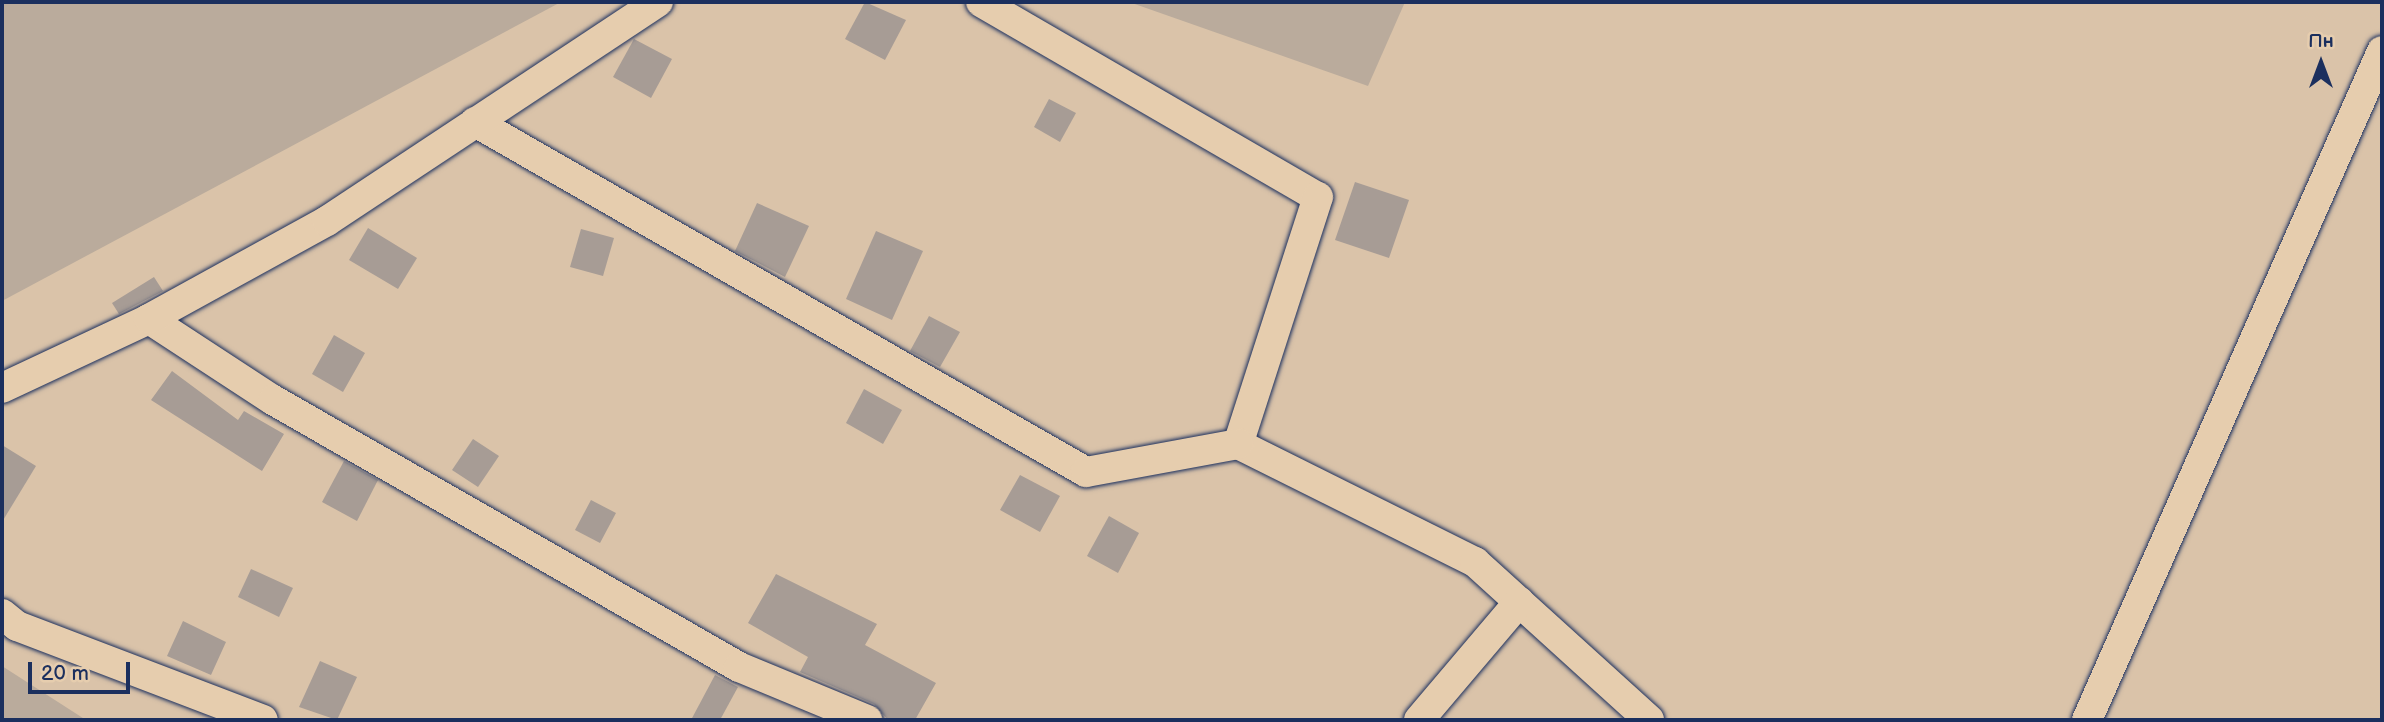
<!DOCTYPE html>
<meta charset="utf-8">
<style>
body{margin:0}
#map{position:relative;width:2384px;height:722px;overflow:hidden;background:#dac3a9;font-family:"Balsamiq Sans",sans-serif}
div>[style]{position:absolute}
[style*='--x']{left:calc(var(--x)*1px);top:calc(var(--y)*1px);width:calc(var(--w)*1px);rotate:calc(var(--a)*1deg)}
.green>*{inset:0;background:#baab9c}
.building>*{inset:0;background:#a79c95}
.roads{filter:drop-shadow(0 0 2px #1b2f5e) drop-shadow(0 0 2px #1b2f5e)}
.street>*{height:30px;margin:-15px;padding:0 15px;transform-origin:15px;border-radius:15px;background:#e6cdae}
span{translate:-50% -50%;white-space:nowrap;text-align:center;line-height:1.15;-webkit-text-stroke:7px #e6cdae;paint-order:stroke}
.frame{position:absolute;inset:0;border:4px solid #1b2f5e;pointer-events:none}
.north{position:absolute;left:2286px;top:28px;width:70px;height:70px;-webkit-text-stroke:5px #e6cdae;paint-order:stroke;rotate:0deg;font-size:19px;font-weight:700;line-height:28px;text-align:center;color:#1b2f5e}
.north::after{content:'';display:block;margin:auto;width:24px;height:32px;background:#1b2f5e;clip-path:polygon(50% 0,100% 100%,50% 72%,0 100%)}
.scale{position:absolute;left:28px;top:662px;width:102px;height:32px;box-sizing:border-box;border:4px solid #1b2f5e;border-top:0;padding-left:9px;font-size:21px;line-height:24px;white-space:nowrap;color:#1b2f5e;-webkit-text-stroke:5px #e6cdae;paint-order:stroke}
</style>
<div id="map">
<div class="green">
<div style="clip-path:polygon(2px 2px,561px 2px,2px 301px)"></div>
<div style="clip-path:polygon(1129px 2px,1405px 2px,1368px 86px)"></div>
<div style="clip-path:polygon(2px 666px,86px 720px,2px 720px)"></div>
</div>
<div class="building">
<div style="clip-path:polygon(865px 2px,906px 20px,885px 60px,845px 39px)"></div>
<div style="clip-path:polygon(634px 39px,672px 59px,651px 98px,613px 77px)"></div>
<div style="clip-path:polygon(1049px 99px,1076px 113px,1060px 142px,1034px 127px)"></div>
<div style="clip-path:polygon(1355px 182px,1409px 200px,1389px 258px,1335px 240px)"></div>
<div style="clip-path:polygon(757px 203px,809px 226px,785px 277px,735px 251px)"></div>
<div style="clip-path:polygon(368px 228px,417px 258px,398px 289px,349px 260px)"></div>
<div style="clip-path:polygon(581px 229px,614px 238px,603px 276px,570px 267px)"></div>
<div style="clip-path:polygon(876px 231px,923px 251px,892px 320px,846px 299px)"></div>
<div style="clip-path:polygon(154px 277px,163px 291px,119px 314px,112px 303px)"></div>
<div style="clip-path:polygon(929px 316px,960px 332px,940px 367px,910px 351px)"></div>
<div style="clip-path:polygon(334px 335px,365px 353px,343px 392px,312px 374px)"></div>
<div style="clip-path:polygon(172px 371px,238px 420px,244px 411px,284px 434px,262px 471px,151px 400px)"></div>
<div style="clip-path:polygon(864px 389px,902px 410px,883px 444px,846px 423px)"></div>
<div style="clip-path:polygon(473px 439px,499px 456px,478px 487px,452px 470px)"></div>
<div style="clip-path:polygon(2px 445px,36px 466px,2px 522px)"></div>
<div style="clip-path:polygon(344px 461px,378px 480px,357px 521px,322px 502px)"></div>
<div style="clip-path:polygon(1020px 475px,1060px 496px,1040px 532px,1000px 510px)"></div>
<div style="clip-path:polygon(591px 500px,616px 513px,600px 543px,575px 530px)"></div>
<div style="clip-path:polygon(1109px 516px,1139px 533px,1118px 573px,1087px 556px)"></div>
<div style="clip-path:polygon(251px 569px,293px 588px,279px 617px,238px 597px)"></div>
<div style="clip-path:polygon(776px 574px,877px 624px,865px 645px,936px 683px,915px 720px,888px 720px,874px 704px,800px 672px,808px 657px,748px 623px)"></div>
<div style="clip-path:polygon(183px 621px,226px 642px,211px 675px,167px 656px)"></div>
<div style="clip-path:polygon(320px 661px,357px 677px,337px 720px,299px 707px)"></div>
<div style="clip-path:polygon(715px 675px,738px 687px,720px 720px,691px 720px)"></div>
</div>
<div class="roads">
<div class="street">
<div style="--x:981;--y:2;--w:389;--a:30.1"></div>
<div style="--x:1318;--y:197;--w:260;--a:107.9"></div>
<div style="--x:1238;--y:444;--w:265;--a:26.5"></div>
<div style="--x:1475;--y:562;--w:235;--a:42.2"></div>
<div style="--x:475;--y:122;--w:704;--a:29.81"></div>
<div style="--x:1086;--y:472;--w:155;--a:-10.4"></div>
<div style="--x:149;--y:319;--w:148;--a:33.2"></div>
<div style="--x:273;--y:400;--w:537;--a:29.81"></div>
<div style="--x:739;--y:667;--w:139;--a:22.5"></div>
<div style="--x:2;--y:388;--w:162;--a:-25.1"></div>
<div style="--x:149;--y:319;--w:203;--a:-28.8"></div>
<div style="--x:327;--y:221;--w:397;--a:-33.5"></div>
<div style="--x:2;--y:614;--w:19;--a:39"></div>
<div style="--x:17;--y:626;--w:263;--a:20.9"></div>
<div style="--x:1419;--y:720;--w:155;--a:-49.7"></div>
<div style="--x:2087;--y:720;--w:731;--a:-66.2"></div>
</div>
</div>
<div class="frame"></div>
<div class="north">Пн</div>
<div class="scale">20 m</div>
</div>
